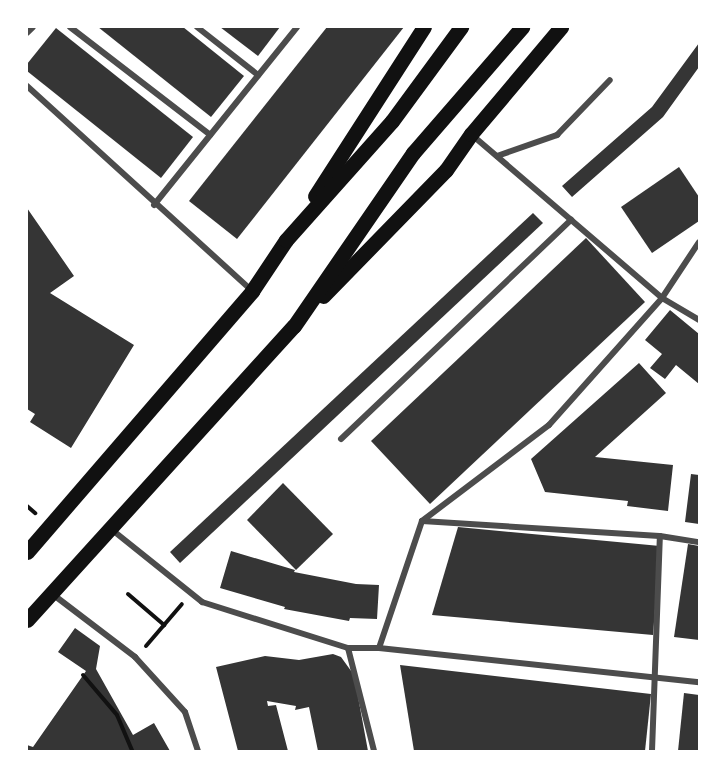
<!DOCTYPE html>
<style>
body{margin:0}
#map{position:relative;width:726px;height:778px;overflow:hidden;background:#fff;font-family:"Nunito Sans",sans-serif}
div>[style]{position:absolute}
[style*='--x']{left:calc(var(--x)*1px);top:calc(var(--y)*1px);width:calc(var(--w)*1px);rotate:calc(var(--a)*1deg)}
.building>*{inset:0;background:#353535}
.path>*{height:4px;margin:-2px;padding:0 2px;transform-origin:2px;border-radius:2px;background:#111}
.minor>*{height:6px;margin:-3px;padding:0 3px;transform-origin:3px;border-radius:3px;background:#4c4c4c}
.primary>*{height:15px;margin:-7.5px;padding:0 7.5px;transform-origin:7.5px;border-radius:7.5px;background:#111}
span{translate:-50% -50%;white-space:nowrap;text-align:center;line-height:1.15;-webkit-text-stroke:4.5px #fff;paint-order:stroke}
.frame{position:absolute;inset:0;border:28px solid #fff;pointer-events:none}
</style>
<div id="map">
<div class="building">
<div style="clip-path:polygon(98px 27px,183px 27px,244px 76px,211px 117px)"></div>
<div style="clip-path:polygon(220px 27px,280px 27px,258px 56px)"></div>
<div style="clip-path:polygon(327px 27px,404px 27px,237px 239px,189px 201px)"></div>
<div style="clip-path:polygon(56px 28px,193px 137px,161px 178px,27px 71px,27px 64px)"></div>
<div style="clip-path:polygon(699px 43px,699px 67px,663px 117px,572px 197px,562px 186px,652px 107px)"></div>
<div style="clip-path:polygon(679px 167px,699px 197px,699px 221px,652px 253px,621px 207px)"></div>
<div style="clip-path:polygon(27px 208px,74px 276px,50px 293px,134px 345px,71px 448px,30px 422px,35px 414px,27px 409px)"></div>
<div style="clip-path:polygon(533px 213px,543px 223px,180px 563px,170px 552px)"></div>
<div style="clip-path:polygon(586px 238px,645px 302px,430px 504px,371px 441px)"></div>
<div style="clip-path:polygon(670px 310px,699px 334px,699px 384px,676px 365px,665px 379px,650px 368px,662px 354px,645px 340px)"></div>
<div style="clip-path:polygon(639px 363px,666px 393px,595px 457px,673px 465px,668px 511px,627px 506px,628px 501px,545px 492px,531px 459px)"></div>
<div style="clip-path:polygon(691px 474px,699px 475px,699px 524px,685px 522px)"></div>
<div style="clip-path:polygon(283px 483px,333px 534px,296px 570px,247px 520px)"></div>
<div style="clip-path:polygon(458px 527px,660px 546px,653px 635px,432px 615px)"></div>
<div style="clip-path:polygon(688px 544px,699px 546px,699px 640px,674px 637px)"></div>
<div style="clip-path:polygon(231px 551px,295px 570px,294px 572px,356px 584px,379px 585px,377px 619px,350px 618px,349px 621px,284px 609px,285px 607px,220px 588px)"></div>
<div style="clip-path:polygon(75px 628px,100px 646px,96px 669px,133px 735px,154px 723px,170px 751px,27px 751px,27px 745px,33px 747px,86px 671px,58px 652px)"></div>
<div style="clip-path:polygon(333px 654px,341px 657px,354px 675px,368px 751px,318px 751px,309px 707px,295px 710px,296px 706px,267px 701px,268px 706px,276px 705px,288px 751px,238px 751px,216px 667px,265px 656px,299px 660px)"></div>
<div style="clip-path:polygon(400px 665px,651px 694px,645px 751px,414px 751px)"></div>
<div style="clip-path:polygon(684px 693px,699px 695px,699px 751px,678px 751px)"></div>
</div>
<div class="path">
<div style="--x:27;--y:506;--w:11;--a:41"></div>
<div style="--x:128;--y:594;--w:48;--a:40.7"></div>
<div style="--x:146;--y:646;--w:55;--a:-49.4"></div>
<div style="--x:83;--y:675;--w:52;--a:49.6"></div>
<div style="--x:117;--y:715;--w:39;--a:67"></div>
</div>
<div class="minor">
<div style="--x:70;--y:27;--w:177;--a:37.6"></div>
<div style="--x:197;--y:27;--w:78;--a:38.2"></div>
<div style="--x:27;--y:33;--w:8;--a:-45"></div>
<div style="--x:27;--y:86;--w:304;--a:42.3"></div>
<div style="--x:472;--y:135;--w:250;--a:40.6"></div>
<div style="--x:662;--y:298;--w:43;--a:30.7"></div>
<div style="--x:497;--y:156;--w:64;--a:-19.3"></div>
<div style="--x:557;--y:135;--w:76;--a:-46.1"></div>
<div style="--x:154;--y:205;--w:228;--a:-51.2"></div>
<div style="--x:341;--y:439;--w:318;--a:-43.6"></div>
<div style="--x:422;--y:521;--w:238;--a:3.6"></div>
<div style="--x:660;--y:536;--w:39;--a:9"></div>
<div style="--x:111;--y:529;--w:117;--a:38.7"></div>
<div style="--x:202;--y:602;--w:153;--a:17.5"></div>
<div style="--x:348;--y:648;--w:31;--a:0"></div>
<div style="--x:379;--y:648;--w:322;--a:6.1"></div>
<div style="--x:51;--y:593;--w:106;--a:37.3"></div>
<div style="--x:135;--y:657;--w:74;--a:47.7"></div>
<div style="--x:185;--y:712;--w:41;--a:71.6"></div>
<div style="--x:348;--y:648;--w:106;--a:75.8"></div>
<div style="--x:379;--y:648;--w:134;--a:-71.3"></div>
<div style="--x:422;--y:521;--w:159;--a:-37.1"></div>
<div style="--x:549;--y:425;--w:170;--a:-48.3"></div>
<div style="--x:662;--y:298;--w:67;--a:-56.5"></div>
<div style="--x:652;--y:751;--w:215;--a:-87.9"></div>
</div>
<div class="primary">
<div style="--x:315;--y:196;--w:201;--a:-57.2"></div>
<div style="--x:323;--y:296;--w:176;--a:-45.7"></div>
<div style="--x:446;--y:170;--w:44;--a:-55.2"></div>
<div style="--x:471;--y:134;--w:140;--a:-49.9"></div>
<div style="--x:27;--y:552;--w:345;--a:-49.2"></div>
<div style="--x:252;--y:291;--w:61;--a:-56.3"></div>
<div style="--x:286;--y:240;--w:159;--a:-48.3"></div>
<div style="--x:392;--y:121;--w:117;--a:-53.7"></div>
<div style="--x:27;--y:620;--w:397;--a:-47.8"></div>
<div style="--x:294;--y:326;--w:210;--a:-55.5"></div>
<div style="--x:413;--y:153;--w:167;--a:-49.1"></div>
</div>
<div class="frame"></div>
</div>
